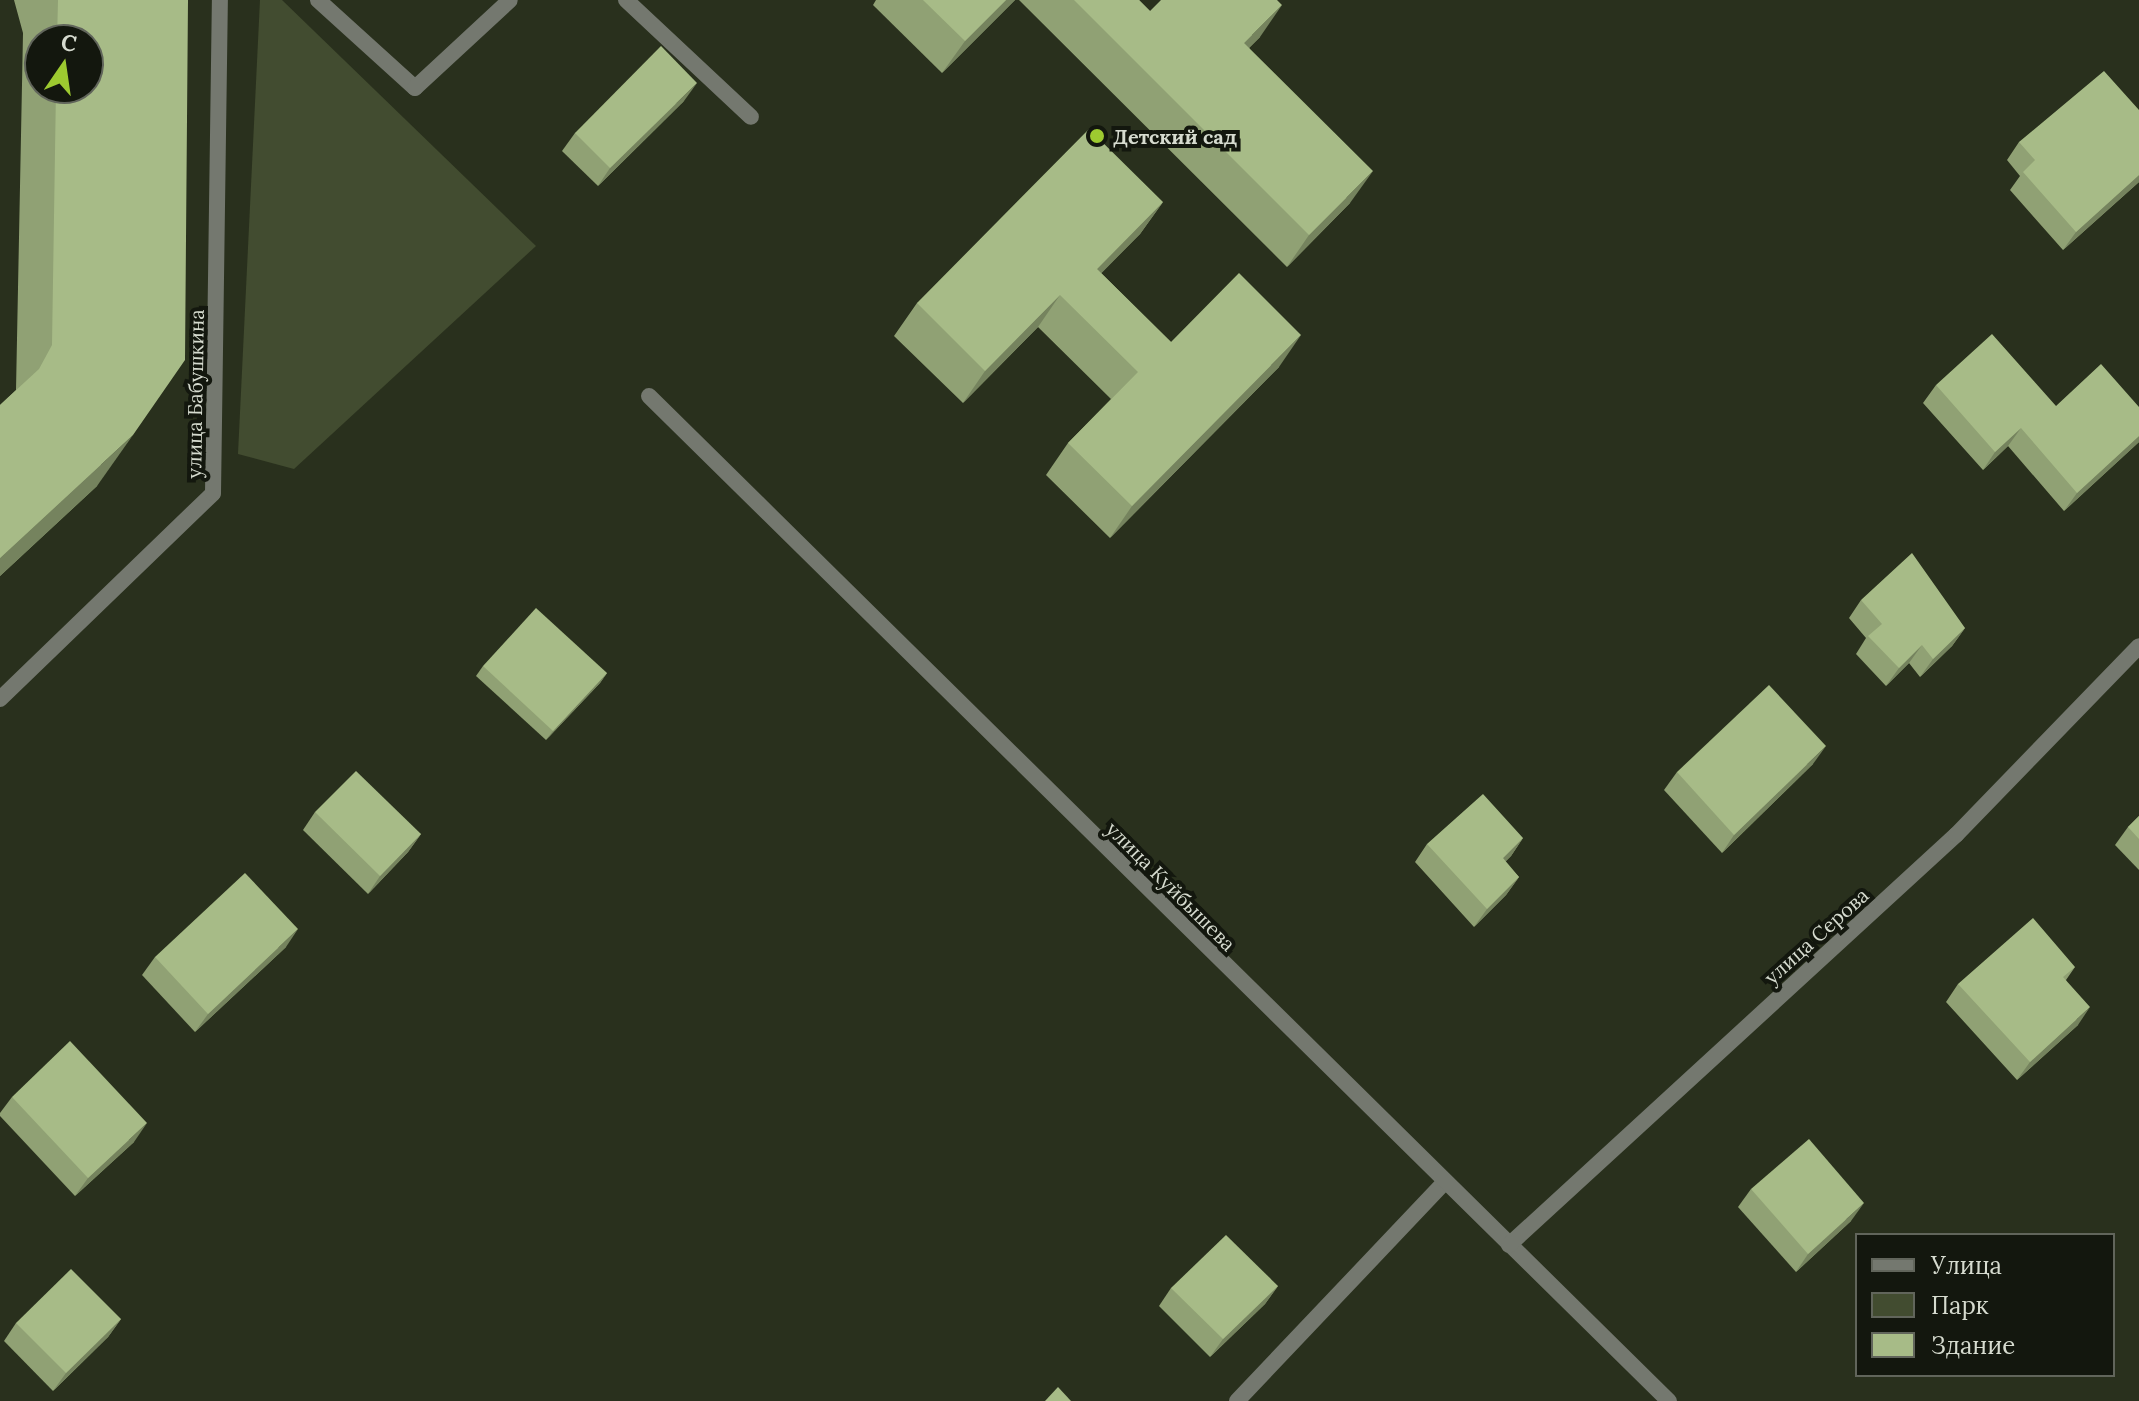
<!DOCTYPE html>
<meta charset="utf-8">
<style>
body{margin:0}
#map{position:relative;width:2139px;height:1401px;overflow:hidden;background:#29301d;font-family:Lora,serif}
div>[style]{position:absolute}
[style*='--x']{left:calc(var(--x)*1px);top:calc(var(--y)*1px);width:calc(var(--w)*1px);rotate:calc(var(--a)*1deg)}
.green>*{inset:0;background:#424c30}
.lane>*{height:16px;margin:-8px;padding:0 8px;transform-origin:8px;border-radius:8px;background:#74786f}
.street>*{height:16px;margin:-8px;padding:0 8px;transform-origin:8px;border-radius:8px;background:#74786f}
.wall>*{inset:0;background:#90a174}
.shaded-wall>*{inset:0;background:#75835e}
.building>*{inset:0;background:#a7bb87}
.dots>*{width:22px;height:22px;translate:-50% -50%;box-sizing:border-box;border:4px solid #13170e;border-radius:50%}
span{translate:-50% -50%;white-space:nowrap;text-align:center;line-height:1.15;-webkit-text-stroke:8px #13170e;paint-order:stroke}
.poi-label{font-size:20px;color:#d6dbcf;font-weight:700}
.left{translate:0 -50%;text-align:left}
.street-label{font-size:20px;color:#d6dbcf}
.legend{position:absolute;left:1855px;top:1233px;width:260px;height:144px;box-sizing:border-box;background:#13170e;border:2px solid #61655b;margin:0;padding:10px 14px;list-style:none;font-size:24px;color:#d6dbcf}
.legend li{display:flex;align-items:center;gap:16px;height:40px}
.legend b{width:40px;border:2px solid #61655b}
.north{position:absolute;left:24px;top:24px;width:80px;height:80px;box-sizing:border-box;background:#13170e;border:2px solid #61655b;border-radius:50%;rotate:13deg;font-size:22px;font-weight:700;line-height:32px;text-align:center;color:#d6dbcf}
.north::after{content:'';display:block;margin:auto;width:28px;height:36px;background:#9dca30;clip-path:polygon(50% 0,100% 100%,50% 72%,0 100%)}
</style>
<div id="map">
<div class="green">
<div style="clip-path:polygon(260px 0,282px 0,536px 246px,294px 469px,238px 454px)"></div>
</div>
<div class="lane">
<div style="--x:318;--y:0;--w:131;--a:42.2"></div>
<div style="--x:415;--y:88;--w:129;--a:-42.8"></div>
<div style="--x:626;--y:0;--w:171;--a:43.1"></div>
<div style="--x:0;--y:699;--w:296;--a:-44"></div>
<div style="--x:213;--y:493;--w:493;--a:-89.2"></div>
<div style="--x:1237;--y:1401;--w:299;--a:-46.5"></div>
</div>
<div class="street">
<div style="--x:649;--y:396;--w:1432;--a:44.58"></div>
<div style="--x:1509;--y:1245;--w:607;--a:-42.53"></div>
<div style="--x:1956;--y:835;--w:263;--a:-45.9"></div>
</div>
<div class="wall">
<div style="clip-path:polygon(evenodd,14px 0,188px 0,97px 486px,0 576px,0 405px,16px 390px,23px 33px,14px 0,40px 40px,88px 40px,88px 88px,40px 88px,40px 40px)"></div>
<div style="clip-path:polygon(876px 0,1015px 0,942px 73px,873px 5px)"></div>
<div style="clip-path:polygon(1019px 0,1139px 0,1150px 11px,1260px 37px,1249px 48px,1350px 203px,1287px 267px)"></div>
<div style="clip-path:polygon(684px 101px,598px 186px,562px 151px,575px 133px)"></div>
<div style="clip-path:polygon(2139px 110px,2139px 182px,2063px 250px,2010px 190px,2020px 176px,2007px 160px,2019px 142px)"></div>
<div style="clip-path:polygon(1163px 202px,1140px 234px,1101px 273px,1171px 342px,1279px 367px,1110px 538px,1046px 475px,1068px 443px,1111px 399px,1038px 327px,963px 403px,894px 336px,917px 303px)"></div>
<div style="clip-path:polygon(1936px 385px,2056px 406px,2139px 407px,2139px 442px,2064px 511px,2008px 446px,1983px 470px,1923px 403px)"></div>
<div style="clip-path:polygon(1861px 600px,1965px 628px,1952px 646px,1920px 677px,1909px 663px,1886px 686px,1856px 654px,1866px 638px,1849px 618px)"></div>
<div style="clip-path:polygon(483px 666px,607px 673px,600px 683px,546px 740px,476px 676px)"></div>
<div style="clip-path:polygon(1813px 764px,1722px 853px,1664px 790px,1677px 772px)"></div>
<div style="clip-path:polygon(315px 812px,421px 834px,408px 852px,368px 894px,303px 830px)"></div>
<div style="clip-path:polygon(2139px 816px,2139px 870px,2115px 845px,2128px 827px)"></div>
<div style="clip-path:polygon(1523px 838px,1511px 856px,1505px 862px,1519px 877px,1506px 895px,1474px 927px,1415px 862px,1427px 844px)"></div>
<div style="clip-path:polygon(286px 947px,195px 1032px,142px 975px,155px 957px)"></div>
<div style="clip-path:polygon(2075px 967px,2066px 980px,2078px 1025px,2017px 1080px,1946px 1002px,1958px 984px)"></div>
<div style="clip-path:polygon(12px 1097px,134px 1142px,75px 1196px,0 1116px,0 1113px)"></div>
<div style="clip-path:polygon(1751px 1189px,1851px 1221px,1796px 1272px,1738px 1207px)"></div>
<div style="clip-path:polygon(1278px 1286px,1265px 1304px,1210px 1357px,1159px 1306px,1171px 1288px)"></div>
<div style="clip-path:polygon(121px 1319px,108px 1337px,53px 1391px,4px 1341px,16px 1323px)"></div>
</div>
<div class="shaded-wall">
<div style="clip-path:polygon(1006px 0,1015px 0,942px 73px,965px 41px)"></div>
<div style="clip-path:polygon(1282px 5px,1260px 37px,1221px 75px,1244px 43px)"></div>
<div style="clip-path:polygon(697px 83px,684px 101px,598px 186px,610px 168px)"></div>
<div style="clip-path:polygon(1373px 171px,1350px 203px,1287px 267px,1309px 235px)"></div>
<div style="clip-path:polygon(2139px 175px,2139px 182px,2063px 250px,2076px 232px)"></div>
<div style="clip-path:polygon(1163px 202px,1140px 234px,1074px 301px,1097px 269px)"></div>
<div style="clip-path:polygon(1060px 295px,1038px 327px,963px 403px,985px 371px)"></div>
<div style="clip-path:polygon(1301px 335px,1279px 367px,1110px 538px,1132px 506px)"></div>
<div style="clip-path:polygon(2021px 428px,2008px 446px,1983px 470px,1995px 452px)"></div>
<div style="clip-path:polygon(133px 435px,97px 486px,0 576px,0 558px)"></div>
<div style="clip-path:polygon(2139px 436px,2139px 442px,2064px 511px,2077px 493px)"></div>
<div style="clip-path:polygon(1965px 628px,1952px 646px,1920px 677px,1933px 659px)"></div>
<div style="clip-path:polygon(1922px 645px,1909px 663px,1886px 686px,1899px 668px)"></div>
<div style="clip-path:polygon(607px 673px,600px 683px,546px 740px,553px 731px)"></div>
<div style="clip-path:polygon(1826px 746px,1813px 764px,1722px 853px,1734px 835px)"></div>
<div style="clip-path:polygon(421px 834px,408px 852px,368px 894px,380px 876px)"></div>
<div style="clip-path:polygon(1523px 838px,1511px 856px,1490px 876px,1503px 858px)"></div>
<div style="clip-path:polygon(1519px 877px,1506px 895px,1474px 927px,1487px 909px)"></div>
<div style="clip-path:polygon(298px 929px,286px 947px,195px 1032px,208px 1014px)"></div>
<div style="clip-path:polygon(2090px 1007px,2078px 1025px,2017px 1080px,2030px 1062px)"></div>
<div style="clip-path:polygon(147px 1123px,134px 1142px,75px 1196px,88px 1178px)"></div>
<div style="clip-path:polygon(1864px 1203px,1851px 1221px,1796px 1272px,1808px 1254px)"></div>
<div style="clip-path:polygon(1278px 1286px,1265px 1304px,1210px 1357px,1223px 1339px)"></div>
<div style="clip-path:polygon(121px 1319px,108px 1337px,53px 1391px,66px 1373px)"></div>
</div>
<div class="building">
<div style="clip-path:polygon(58px 0,188px 0,185px 360px,133px 435px,0 558px,0 405px,39px 369px,52px 345px,56px 88px,88px 88px,88px 40px,57px 40px)"></div>
<div style="clip-path:polygon(923px 0,1006px 0,965px 41px)"></div>
<div style="clip-path:polygon(1074px 0,1139px 0,1150px 11px,1161px 0,1277px 0,1282px 5px,1244px 43px,1373px 171px,1309px 235px)"></div>
<div style="clip-path:polygon(661px 46px,697px 83px,610px 168px,575px 133px)"></div>
<div style="clip-path:polygon(2104px 71px,2139px 110px,2139px 175px,2076px 232px,2023px 172px,2035px 160px,2019px 142px)"></div>
<div style="clip-path:polygon(1089px 129px,1163px 202px,1097px 269px,1171px 342px,1239px 273px,1301px 335px,1132px 506px,1068px 443px,1138px 372px,1060px 295px,985px 371px,917px 303px)"></div>
<div style="clip-path:polygon(1992px 334px,2056px 406px,2101px 364px,2139px 407px,2139px 436px,2077px 493px,2021px 428px,1995px 452px,1936px 385px)"></div>
<div style="clip-path:polygon(1912px 553px,1965px 628px,1933px 659px,1922px 645px,1899px 668px,1868px 636px,1882px 624px,1861px 600px)"></div>
<div style="clip-path:polygon(536px 608px,607px 673px,553px 731px,483px 666px)"></div>
<div style="clip-path:polygon(1769px 685px,1826px 746px,1734px 835px,1677px 772px)"></div>
<div style="clip-path:polygon(356px 771px,421px 834px,380px 876px,315px 812px)"></div>
<div style="clip-path:polygon(1483px 794px,1523px 838px,1503px 858px,1519px 877px,1487px 909px,1427px 844px)"></div>
<div style="clip-path:polygon(2139px 816px,2139px 839px,2128px 827px)"></div>
<div style="clip-path:polygon(245px 873px,298px 929px,208px 1014px,155px 957px)"></div>
<div style="clip-path:polygon(2033px 918px,2075px 967px,2063px 977px,2090px 1007px,2030px 1062px,1958px 984px)"></div>
<div style="clip-path:polygon(70px 1041px,147px 1123px,88px 1178px,12px 1097px)"></div>
<div style="clip-path:polygon(1809px 1139px,1864px 1203px,1808px 1254px,1751px 1189px)"></div>
<div style="clip-path:polygon(1226px 1235px,1278px 1286px,1223px 1339px,1171px 1288px)"></div>
<div style="clip-path:polygon(71px 1269px,121px 1319px,66px 1373px,16px 1323px)"></div>
<div style="clip-path:polygon(1058px 1387px,1071px 1401px,1045px 1401px)"></div>
</div>
<div class="dots">
<div style="left:1097px;top:136px;background:#9dca30"></div>
</div>
<div class="poi-label">
<span class="left" style="left:1113px;top:136px">Детский сад</span>
</div>
<div class="street-label">
<span style="left:195px;top:394px;rotate:-89deg">улица Бабушкина</span>
<span style="left:1171px;top:886px;rotate:45deg">улица Куйбышева</span>
<span style="left:1816px;top:936px;rotate:-42deg">улица Серова</span>
</div>
<ul class="legend">
<li><b style="height:10px;background:#74786f"></b>Улица</li>
<li><b style="height:22px;background:#424c30"></b>Парк</li>
<li><b style="height:22px;background:#a7bb87"></b>Здание</li>
</ul>
<div class="north">С</div>
</div>
